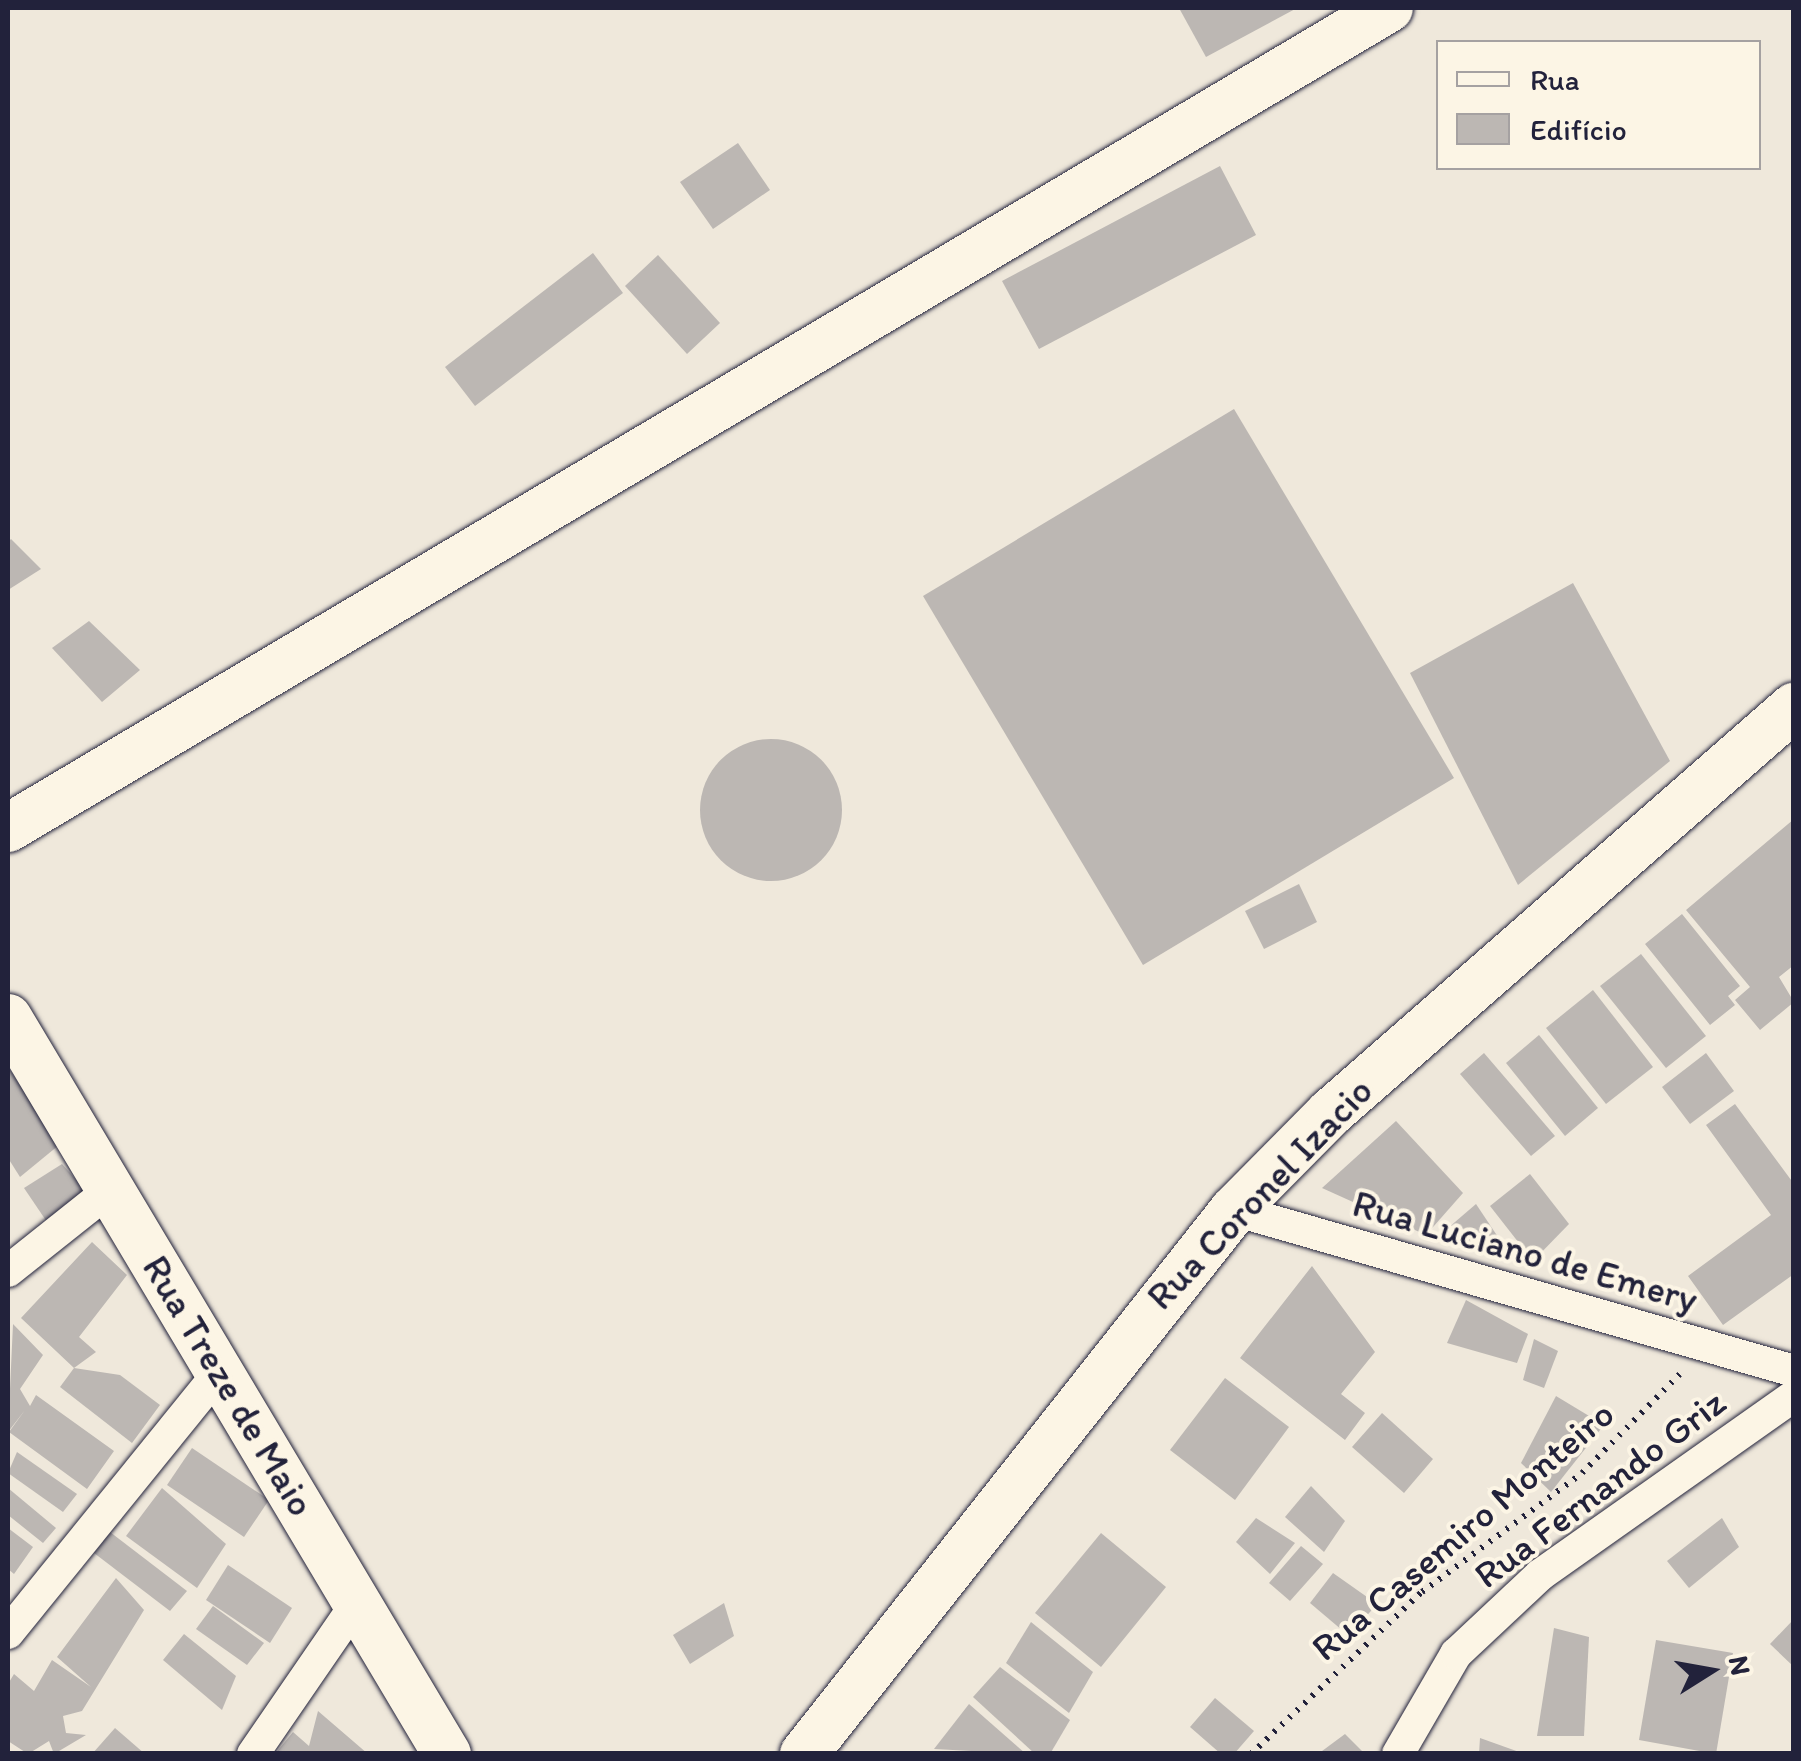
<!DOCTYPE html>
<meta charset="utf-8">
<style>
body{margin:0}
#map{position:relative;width:1801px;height:1761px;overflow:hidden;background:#efe8db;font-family:Itim,sans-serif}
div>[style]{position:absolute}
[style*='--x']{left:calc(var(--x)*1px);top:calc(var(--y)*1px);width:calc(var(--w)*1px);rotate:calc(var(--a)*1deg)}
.building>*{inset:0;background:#bcb7b3}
.round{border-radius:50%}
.path>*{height:6px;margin-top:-3px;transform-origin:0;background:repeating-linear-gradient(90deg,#22223b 0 2.5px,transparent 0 10.5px)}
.roads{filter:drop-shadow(0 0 2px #22223b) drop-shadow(0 0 2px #22223b)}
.street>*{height:32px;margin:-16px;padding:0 16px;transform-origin:16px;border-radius:16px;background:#fcf5e5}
.secondary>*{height:48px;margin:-24px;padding:0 24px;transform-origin:24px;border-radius:24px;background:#fcf5e5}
span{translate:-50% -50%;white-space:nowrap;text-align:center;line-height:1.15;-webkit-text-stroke:8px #fcf5e5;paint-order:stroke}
.street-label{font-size:38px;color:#22223b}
.frame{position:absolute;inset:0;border:10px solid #22223b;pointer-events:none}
.legend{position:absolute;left:1436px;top:40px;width:325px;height:130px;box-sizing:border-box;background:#fcf5e5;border:2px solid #a5a1a1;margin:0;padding:12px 18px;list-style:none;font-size:30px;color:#22223b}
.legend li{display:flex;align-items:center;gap:20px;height:50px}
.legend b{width:50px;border:2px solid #a5a1a1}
.north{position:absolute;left:1661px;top:1621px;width:100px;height:100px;-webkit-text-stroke:8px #fcf5e5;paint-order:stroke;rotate:79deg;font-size:28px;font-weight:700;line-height:40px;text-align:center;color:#22223b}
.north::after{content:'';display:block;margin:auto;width:35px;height:45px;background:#22223b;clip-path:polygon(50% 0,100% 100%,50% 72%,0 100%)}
</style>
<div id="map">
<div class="building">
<div style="clip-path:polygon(1179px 8px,1297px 8px,1206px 57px)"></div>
<div style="clip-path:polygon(738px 143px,770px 190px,713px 229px,680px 182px)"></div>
<div style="clip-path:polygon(1220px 166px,1256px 235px,1039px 349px,1002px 281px)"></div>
<div style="clip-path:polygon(593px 253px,623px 293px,475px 406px,445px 367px)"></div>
<div style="clip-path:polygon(658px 255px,720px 323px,687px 354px,625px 286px)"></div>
<div style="clip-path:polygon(1234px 409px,1454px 778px,1143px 965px,923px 596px)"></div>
<div style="clip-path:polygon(11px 539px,41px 569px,8px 590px,8px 542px)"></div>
<div style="clip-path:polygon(1573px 583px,1670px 761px,1518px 885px,1410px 673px)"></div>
<div style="clip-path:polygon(89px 621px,140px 670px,102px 702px,52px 648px)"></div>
<div class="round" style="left:700px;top:739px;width:142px;height:142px"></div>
<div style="clip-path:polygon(1794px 819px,1794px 965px,1779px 977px,1794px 1002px,1760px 1030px,1735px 1000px,1750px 987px,1686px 910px)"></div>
<div style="clip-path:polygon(1299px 884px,1317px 922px,1264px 949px,1245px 911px)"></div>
<div style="clip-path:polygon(1682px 914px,1740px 986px,1728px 996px,1735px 1005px,1710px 1025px,1645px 944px)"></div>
<div style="clip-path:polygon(1641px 954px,1706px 1036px,1666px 1068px,1600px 986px)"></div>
<div style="clip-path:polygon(1593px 990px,1653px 1067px,1606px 1104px,1546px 1028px)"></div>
<div style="clip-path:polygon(1539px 1035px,1598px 1108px,1565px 1136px,1506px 1063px)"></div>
<div style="clip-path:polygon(1484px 1053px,1555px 1136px,1531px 1156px,1460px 1074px)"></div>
<div style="clip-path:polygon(1706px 1053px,1734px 1091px,1690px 1124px,1662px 1087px)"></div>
<div style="clip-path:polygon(8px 1067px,59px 1145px,20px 1177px,8px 1158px)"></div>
<div style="clip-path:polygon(1735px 1104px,1794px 1184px,1794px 1274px,1723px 1325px,1688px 1276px,1771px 1215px,1706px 1125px)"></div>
<div style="clip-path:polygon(1396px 1121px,1463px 1193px,1426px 1235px,1322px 1188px)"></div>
<div style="clip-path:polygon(62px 1164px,88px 1193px,47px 1222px,24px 1188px)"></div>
<div style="clip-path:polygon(1530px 1174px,1569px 1224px,1533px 1261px,1490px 1206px)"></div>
<div style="clip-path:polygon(1476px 1204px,1510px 1255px,1441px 1234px)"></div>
<div style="clip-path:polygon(92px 1242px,127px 1275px,79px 1337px,96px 1352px,74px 1368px,21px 1318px)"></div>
<div style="clip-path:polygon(1312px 1266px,1375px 1352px,1341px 1394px,1365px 1413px,1345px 1440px,1240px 1358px)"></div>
<div style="clip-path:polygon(1466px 1300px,1528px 1334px,1517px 1363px,1447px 1343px)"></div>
<div style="clip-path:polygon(13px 1324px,43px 1355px,20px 1389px,30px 1406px,36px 1395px,114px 1451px,87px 1489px,9px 1432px,25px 1410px,8px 1432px)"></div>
<div style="clip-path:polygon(1534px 1339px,1558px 1351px,1544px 1388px,1523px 1380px)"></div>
<div style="clip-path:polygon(74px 1368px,120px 1375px,160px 1405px,132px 1443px,60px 1387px)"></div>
<div style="clip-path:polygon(1225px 1378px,1289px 1427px,1235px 1500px,1170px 1450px)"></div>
<div style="clip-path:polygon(1556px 1396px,1604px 1425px,1551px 1492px,1521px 1463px)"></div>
<div style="clip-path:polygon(1382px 1413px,1433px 1459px,1404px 1493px,1352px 1447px)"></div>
<div style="clip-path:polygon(192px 1448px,269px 1500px,244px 1537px,167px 1485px)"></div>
<div style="clip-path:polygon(17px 1452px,77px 1494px,63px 1512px,8px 1473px)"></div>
<div style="clip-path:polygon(1311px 1486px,1345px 1521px,1324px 1552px,1285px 1517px)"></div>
<div style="clip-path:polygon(8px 1488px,56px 1528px,43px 1543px,8px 1515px)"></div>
<div style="clip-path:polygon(162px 1488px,226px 1544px,197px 1588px,126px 1536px)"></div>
<div style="clip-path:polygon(1256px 1518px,1295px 1543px,1270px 1574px,1236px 1542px)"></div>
<div style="clip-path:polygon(1722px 1518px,1739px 1547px,1689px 1588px,1667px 1561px)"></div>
<div style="clip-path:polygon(8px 1528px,33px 1547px,14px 1574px,8px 1569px)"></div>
<div style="clip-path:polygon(110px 1532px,187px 1591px,170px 1611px,94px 1553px)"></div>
<div style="clip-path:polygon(1101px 1533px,1166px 1587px,1101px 1667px,1035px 1613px)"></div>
<div style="clip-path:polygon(1301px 1546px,1323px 1564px,1290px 1601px,1269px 1583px)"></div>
<div style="clip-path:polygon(228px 1565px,292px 1608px,270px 1643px,206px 1600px)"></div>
<div style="clip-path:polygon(1333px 1573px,1377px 1604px,1349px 1636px,1310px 1603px)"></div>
<div style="clip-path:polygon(116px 1578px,144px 1610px,82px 1711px,63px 1716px,66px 1733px,86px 1735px,54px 1754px,49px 1741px,28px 1754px,8px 1741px,8px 1684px,14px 1674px,34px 1691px,52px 1660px,91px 1687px,57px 1657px)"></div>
<div style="clip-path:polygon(724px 1603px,734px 1636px,690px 1664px,673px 1635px)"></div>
<div style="clip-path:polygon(213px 1606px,264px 1643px,247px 1665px,196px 1629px)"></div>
<div style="clip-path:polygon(1794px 1619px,1794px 1667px,1770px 1644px)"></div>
<div style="clip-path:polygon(1031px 1622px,1093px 1672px,1069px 1713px,1006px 1663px)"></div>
<div style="clip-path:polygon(1554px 1628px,1589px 1637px,1584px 1736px,1537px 1736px)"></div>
<div style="clip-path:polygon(184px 1634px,236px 1676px,222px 1710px,163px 1660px)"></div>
<div style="clip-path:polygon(1656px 1640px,1733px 1653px,1716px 1754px,1639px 1740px)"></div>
<div style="clip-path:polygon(1000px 1667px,1070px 1720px,1050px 1754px,1035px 1754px,973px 1697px)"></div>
<div style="clip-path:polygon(1215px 1698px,1254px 1731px,1234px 1754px,1221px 1754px,1190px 1727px)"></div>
<div style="clip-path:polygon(969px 1704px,1026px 1754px,934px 1749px)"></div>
<div style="clip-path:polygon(318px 1711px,368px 1754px,275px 1754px,293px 1732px,309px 1746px)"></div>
<div style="clip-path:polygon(115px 1728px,145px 1754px,92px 1754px)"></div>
<div style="clip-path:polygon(1345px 1734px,1365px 1754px,1318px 1754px)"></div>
<div style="clip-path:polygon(1480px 1738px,1522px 1753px,1521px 1754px,1479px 1754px)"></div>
</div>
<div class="path">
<div style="--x:1251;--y:1754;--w:236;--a:-43.5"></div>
<div style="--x:1422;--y:1592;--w:199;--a:-36.6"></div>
<div style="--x:1582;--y:1473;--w:139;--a:-45.3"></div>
</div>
<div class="roads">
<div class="street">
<div style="--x:1234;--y:1210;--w:583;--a:16.04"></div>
<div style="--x:8;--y:1271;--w:130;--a:-38.5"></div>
<div style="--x:8;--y:1633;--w:338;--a:-51"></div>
<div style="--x:253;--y:1754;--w:182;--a:-55.5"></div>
<div style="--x:1398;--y:1754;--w:116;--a:-59.9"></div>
<div style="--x:1456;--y:1654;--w:115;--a:-43.2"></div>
<div style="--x:1540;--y:1575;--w:311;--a:-35.2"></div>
</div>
<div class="secondary">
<div style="--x:8;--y:828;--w:1606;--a:-30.7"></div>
<div style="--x:8;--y:1018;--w:857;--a:59.19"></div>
<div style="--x:804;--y:1754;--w:693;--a:-51.68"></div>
<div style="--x:1234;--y:1210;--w:136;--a:-45.3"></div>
<div style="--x:1330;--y:1113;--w:617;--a:-41.19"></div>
</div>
</div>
<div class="street-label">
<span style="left:1260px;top:1194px;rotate:-46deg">Rua Coronel Izacio</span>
<span style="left:1525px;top:1252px;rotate:16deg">Rua Luciano de Emery</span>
<span style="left:228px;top:1386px;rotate:59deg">Rua Treze de Maio</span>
<span style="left:1600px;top:1489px;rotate:-37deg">Rua Fernando Griz</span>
<span style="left:1463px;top:1531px;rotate:-40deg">Rua Casemiro Monteiro</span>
</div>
<div class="frame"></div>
<ul class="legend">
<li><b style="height:12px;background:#fcf5e5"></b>Rua</li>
<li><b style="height:28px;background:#bcb7b3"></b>Edifício</li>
</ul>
<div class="north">N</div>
</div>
